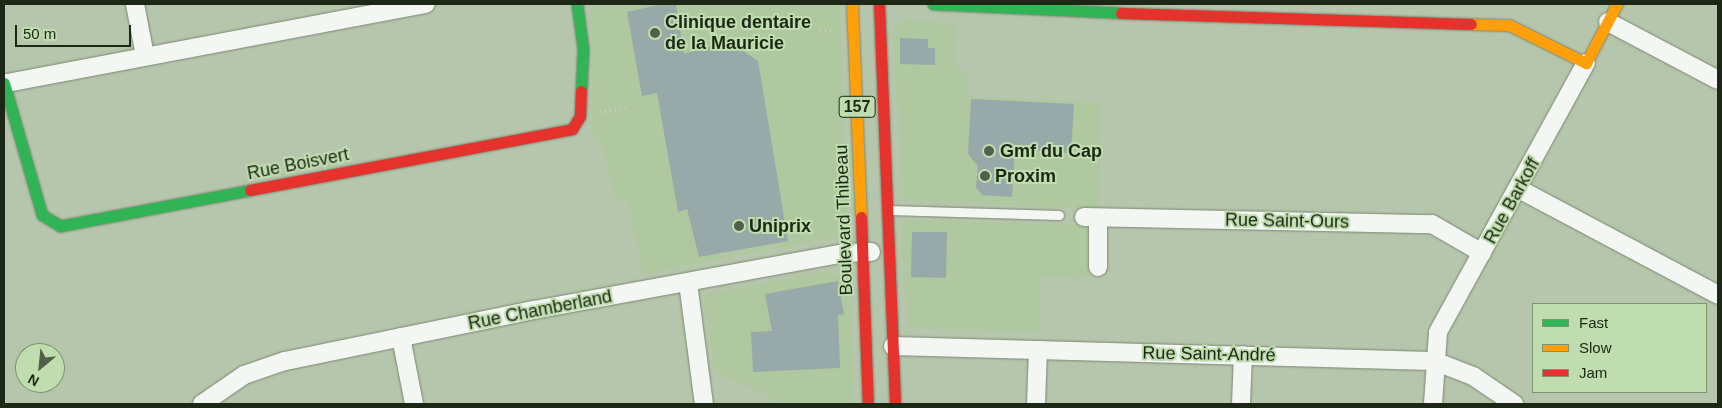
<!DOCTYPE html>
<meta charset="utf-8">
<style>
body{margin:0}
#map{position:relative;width:1722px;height:408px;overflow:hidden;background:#b6c6ac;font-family:Helvetica,sans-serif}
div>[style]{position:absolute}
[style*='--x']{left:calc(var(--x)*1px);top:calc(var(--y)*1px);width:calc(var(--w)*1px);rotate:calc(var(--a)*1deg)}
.built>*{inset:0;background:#afc89f}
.building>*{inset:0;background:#98a9a9}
.path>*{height:2.5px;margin-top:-1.25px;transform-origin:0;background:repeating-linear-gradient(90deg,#cacec6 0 1px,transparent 0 5px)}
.roads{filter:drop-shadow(0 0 1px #7c8874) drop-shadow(0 0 1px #7c8874)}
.lane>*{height:9px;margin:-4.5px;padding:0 4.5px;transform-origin:4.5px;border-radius:4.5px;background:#f4f6f3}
.street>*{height:18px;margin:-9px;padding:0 9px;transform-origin:9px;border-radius:9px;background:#f4f6f3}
.fast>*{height:11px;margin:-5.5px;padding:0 5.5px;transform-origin:5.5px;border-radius:5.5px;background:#30b455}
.slow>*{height:11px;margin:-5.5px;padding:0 5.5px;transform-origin:5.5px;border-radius:5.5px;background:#ff9f0a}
.jam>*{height:11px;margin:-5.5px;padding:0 5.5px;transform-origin:5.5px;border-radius:5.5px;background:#e5322d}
.dots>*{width:14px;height:14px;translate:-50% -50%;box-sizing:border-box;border:2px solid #bfddae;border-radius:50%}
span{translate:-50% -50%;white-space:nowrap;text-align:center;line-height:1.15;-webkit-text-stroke:4px #bfddae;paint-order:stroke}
.shield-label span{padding:1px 4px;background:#bfddae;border:1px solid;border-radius:4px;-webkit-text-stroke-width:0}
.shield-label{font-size:16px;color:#1c2715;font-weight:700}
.poi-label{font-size:18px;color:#1c2715;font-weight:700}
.left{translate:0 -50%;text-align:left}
.street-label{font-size:18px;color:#1c2715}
.frame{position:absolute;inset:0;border:5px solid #1c2715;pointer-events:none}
.legend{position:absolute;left:1532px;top:303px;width:175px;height:90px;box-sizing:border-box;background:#bfddae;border:1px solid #7e9471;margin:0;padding:6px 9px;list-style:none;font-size:15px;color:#1c2715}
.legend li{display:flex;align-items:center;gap:10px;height:25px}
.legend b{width:25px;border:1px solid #7e9471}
.north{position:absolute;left:15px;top:343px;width:50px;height:50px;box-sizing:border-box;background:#bfddae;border:1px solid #7e9471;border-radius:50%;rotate:208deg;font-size:14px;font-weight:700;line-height:20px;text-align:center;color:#1c2715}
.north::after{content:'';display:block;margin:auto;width:18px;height:22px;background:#525f4a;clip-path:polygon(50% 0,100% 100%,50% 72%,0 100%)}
.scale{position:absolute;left:15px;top:25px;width:116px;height:22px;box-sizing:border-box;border:2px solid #1c2715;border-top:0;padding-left:6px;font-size:15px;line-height:18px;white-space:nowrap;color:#1c2715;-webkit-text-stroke:4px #bfddae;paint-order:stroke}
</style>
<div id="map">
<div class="built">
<div style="clip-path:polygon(591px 4px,840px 4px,847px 220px,842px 229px,829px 238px,643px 274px,628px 200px,616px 202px,601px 140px,593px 136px)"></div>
<div style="clip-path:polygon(905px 19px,957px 25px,955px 69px,967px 70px,966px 96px,1101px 103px,1098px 209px,904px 200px,893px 31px)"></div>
<div style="clip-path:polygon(905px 220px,1090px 225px,1089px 278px,1039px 277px,1039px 332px,908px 328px,901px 236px)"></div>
<div style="clip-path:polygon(829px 271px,850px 283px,854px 404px,784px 404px,714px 370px,704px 295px)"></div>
</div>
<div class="building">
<div style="clip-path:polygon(663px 4px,676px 4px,684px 54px,729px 41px,758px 61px,788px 241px,699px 257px,687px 209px,678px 212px,657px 93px,642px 96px,627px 12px)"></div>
<div style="clip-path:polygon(900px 38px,928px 39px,928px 48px,935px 48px,935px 65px,900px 64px)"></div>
<div style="clip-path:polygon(971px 99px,1074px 104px,1071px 153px,1015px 150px,1012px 197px,982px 195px,976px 187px,978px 166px,968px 154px)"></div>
<div style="clip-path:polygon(912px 232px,947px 232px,946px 278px,911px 277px)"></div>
<div style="clip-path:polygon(838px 281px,844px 314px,838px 315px,840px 368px,753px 372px,751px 332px,772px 331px,765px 294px)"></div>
</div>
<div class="path">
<div style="--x:820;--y:31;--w:13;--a:-4"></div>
<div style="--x:600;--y:112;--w:28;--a:-10"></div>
</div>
<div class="roads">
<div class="lane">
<div style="--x:889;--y:210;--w:170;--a:1.7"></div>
</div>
<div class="street">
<div style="--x:135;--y:4;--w:53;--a:79.1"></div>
<div style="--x:1608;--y:22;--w:124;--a:27.8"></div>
<div style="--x:7;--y:83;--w:426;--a:-10.7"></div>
<div style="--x:1519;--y:189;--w:225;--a:28"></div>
<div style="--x:1084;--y:217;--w:348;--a:1.2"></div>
<div style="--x:1432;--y:224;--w:58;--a:30.1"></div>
<div style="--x:1098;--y:267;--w:49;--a:-90"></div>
<div style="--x:688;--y:283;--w:122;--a:82.5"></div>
<div style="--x:401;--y:337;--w:68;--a:79"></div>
<div style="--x:893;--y:346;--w:541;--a:1.59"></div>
<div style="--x:1434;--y:361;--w:42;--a:21"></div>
<div style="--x:1473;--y:376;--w:50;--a:34.3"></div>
<div style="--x:202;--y:404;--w:51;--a:-34.6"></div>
<div style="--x:244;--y:375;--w:43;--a:-18.9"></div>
<div style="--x:285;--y:361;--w:254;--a:-11.6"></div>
<div style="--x:534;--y:310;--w:315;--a:-10.4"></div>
<div style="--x:844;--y:253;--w:27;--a:-2"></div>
<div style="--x:1036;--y:404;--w:54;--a:-87.9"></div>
<div style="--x:1241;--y:404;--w:49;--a:-87.7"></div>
<div style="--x:1433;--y:404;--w:72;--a:-86"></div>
<div style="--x:1438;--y:332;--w:307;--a:-61.2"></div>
</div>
<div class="fast">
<div style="--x:577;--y:4;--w:45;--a:82.4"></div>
<div style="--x:583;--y:49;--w:42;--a:92.7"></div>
<div style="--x:933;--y:4;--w:188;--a:2.7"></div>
<div style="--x:4;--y:83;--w:137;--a:73.9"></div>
<div style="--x:42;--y:215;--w:21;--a:31"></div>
<div style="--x:60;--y:226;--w:193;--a:-10.7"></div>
</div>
<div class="slow">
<div style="--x:852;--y:4;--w:213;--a:87.6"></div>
<div style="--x:1471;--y:24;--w:38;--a:2"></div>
<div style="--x:1509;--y:25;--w:86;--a:26.3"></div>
<div style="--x:1586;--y:63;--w:67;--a:-62.3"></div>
</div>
<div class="jam">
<div style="--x:879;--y:4;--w:400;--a:87.7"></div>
<div style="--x:1121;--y:13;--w:350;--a:1.8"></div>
<div style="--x:250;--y:190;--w:328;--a:-10.7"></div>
<div style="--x:572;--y:129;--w:15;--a:-58"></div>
<div style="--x:580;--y:116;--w:25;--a:-88"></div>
<div style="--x:861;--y:217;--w:187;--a:87.9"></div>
</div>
</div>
<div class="dots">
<div style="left:655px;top:33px;background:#525f4a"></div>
<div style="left:989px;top:151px;background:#525f4a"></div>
<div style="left:985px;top:176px;background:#525f4a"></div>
<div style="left:739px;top:226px;background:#525f4a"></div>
</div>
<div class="shield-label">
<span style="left:857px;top:107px">157</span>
</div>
<div class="poi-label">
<span class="left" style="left:665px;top:33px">Clinique dentaire<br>de la Mauricie</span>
<span class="left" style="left:1000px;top:151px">Gmf du Cap</span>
<span class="left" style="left:995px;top:176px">Proxim</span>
<span class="left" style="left:749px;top:226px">Uniprix</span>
</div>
<div class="street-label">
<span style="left:298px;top:164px;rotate:-11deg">Rue Boisvert</span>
<span style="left:1512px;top:201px;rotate:-61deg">Rue Barkoff</span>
<span style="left:844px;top:220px;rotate:-92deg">Boulevard Thibeau</span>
<span style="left:1287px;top:221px;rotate:1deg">Rue Saint-Ours</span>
<span style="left:540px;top:310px;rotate:-11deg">Rue Chamberland</span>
<span style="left:1209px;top:354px;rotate:1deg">Rue Saint-André</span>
</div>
<div class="frame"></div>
<ul class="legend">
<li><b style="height:6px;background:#30b455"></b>Fast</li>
<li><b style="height:6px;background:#ff9f0a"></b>Slow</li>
<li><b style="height:6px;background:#e5322d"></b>Jam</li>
</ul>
<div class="north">N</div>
<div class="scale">50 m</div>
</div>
